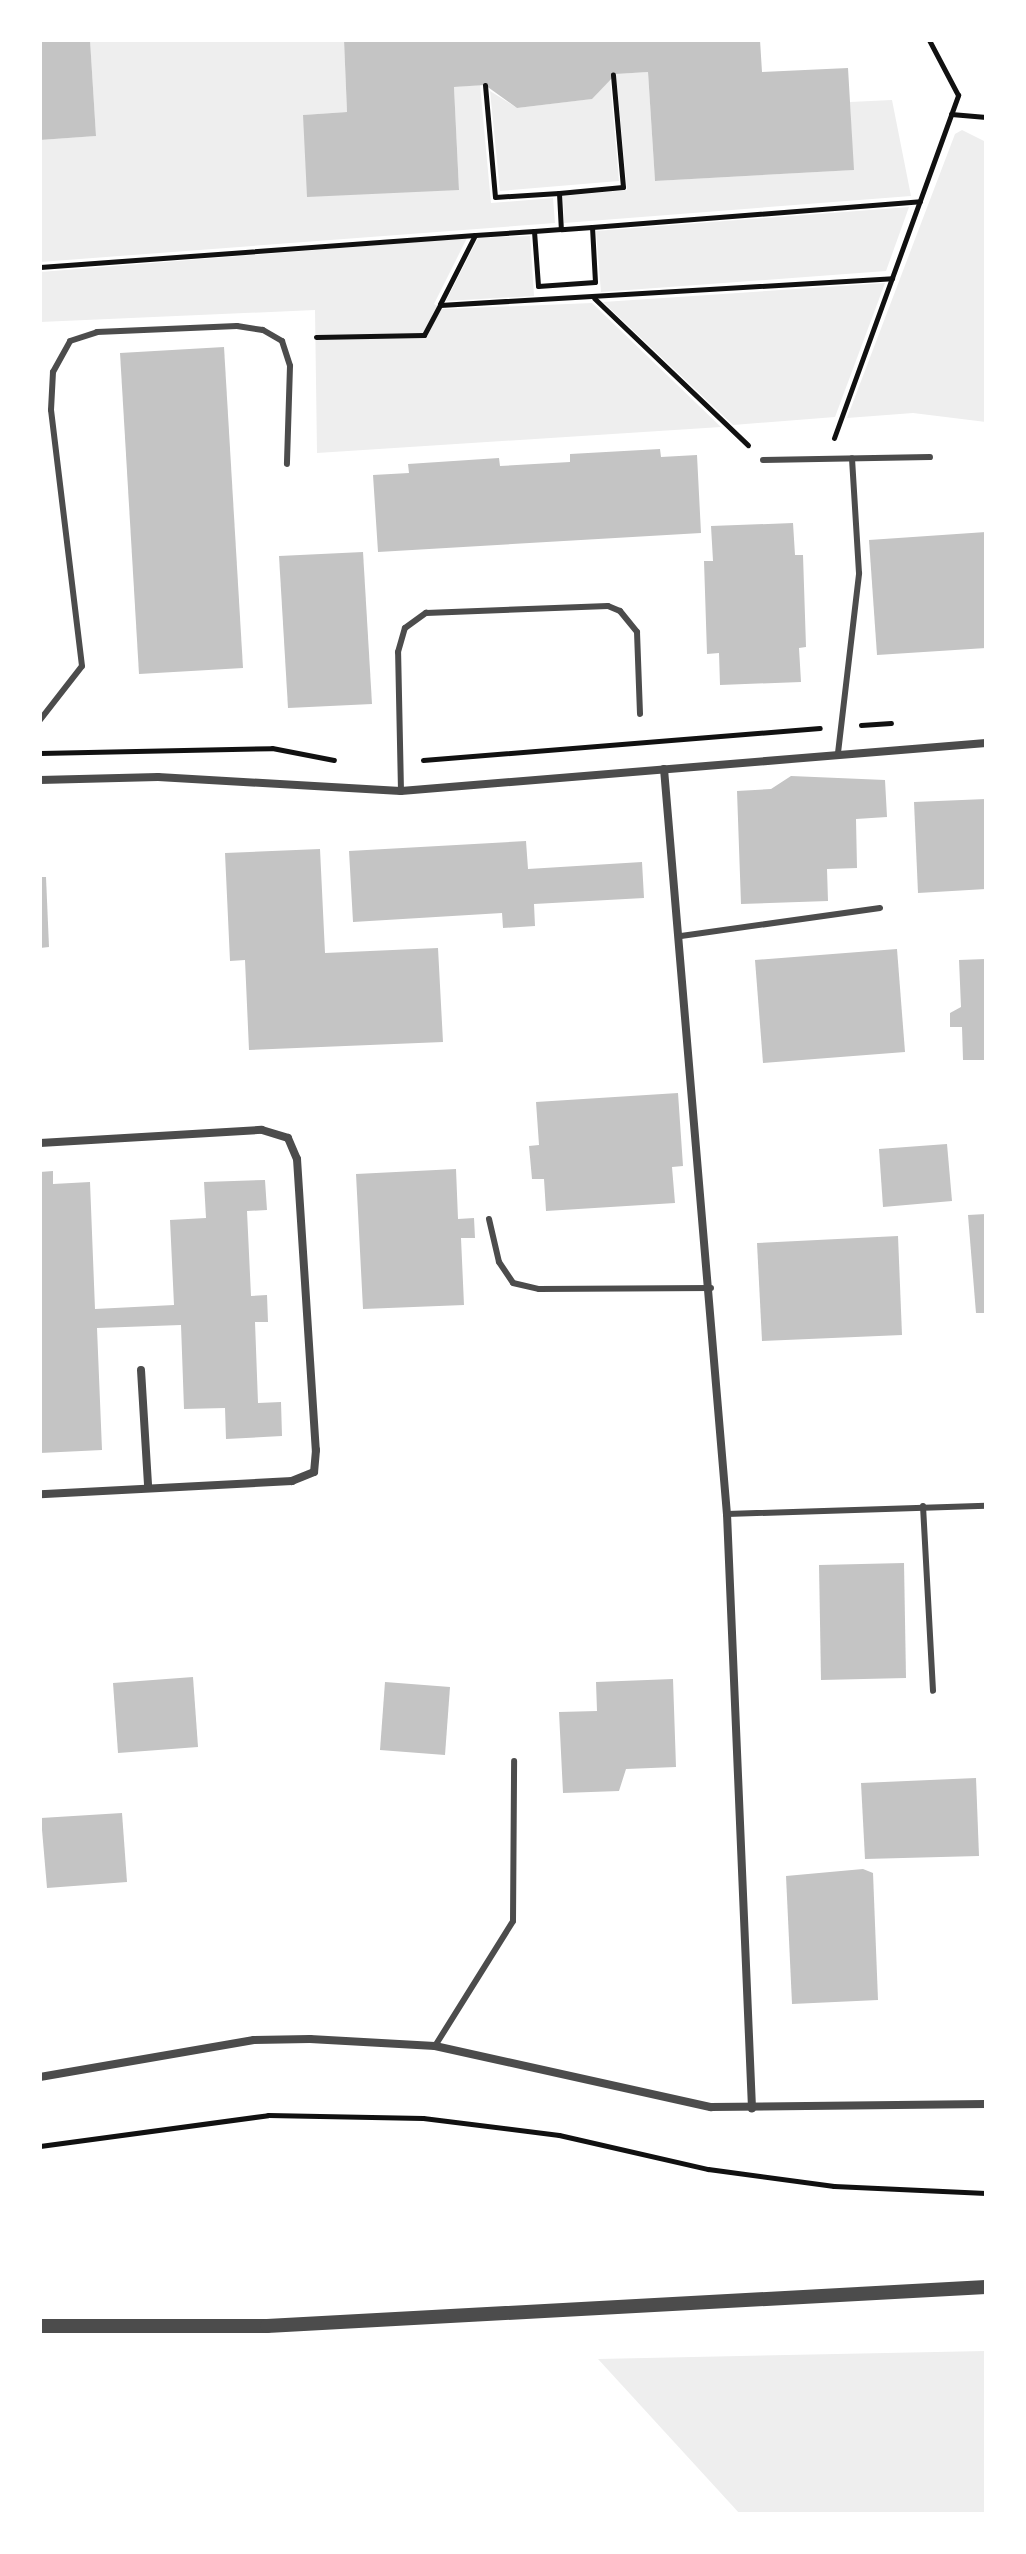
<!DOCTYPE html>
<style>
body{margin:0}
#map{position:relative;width:1026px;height:2554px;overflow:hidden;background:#fff;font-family:"Source Sans 3",sans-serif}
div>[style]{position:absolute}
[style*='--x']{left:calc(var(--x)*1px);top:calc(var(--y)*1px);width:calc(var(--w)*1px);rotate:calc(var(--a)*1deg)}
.green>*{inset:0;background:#eee}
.building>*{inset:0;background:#c4c4c4}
.path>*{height:5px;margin:-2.5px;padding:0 2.5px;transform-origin:2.5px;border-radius:2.5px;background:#111}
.service>*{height:6px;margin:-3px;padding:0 3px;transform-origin:3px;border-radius:3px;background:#4c4c4c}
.minor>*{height:8px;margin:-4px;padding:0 4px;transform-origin:4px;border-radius:4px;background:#4c4c4c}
.tertiary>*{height:14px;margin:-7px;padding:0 7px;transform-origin:7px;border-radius:7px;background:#4c4c4c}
span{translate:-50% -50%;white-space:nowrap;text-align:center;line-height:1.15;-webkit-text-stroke:7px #fff;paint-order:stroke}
.frame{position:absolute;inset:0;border:42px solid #fff;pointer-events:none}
</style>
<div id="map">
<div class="green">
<div style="clip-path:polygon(90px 40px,344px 40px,347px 112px,303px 115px,459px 190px,454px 87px,480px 85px,491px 203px,553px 198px,555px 223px,40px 262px,40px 140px,96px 136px)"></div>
<div style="clip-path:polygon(648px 72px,655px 181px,853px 170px,850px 102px,892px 100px,911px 196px,564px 223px,563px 196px,627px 190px,616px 74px)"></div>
<div style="clip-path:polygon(610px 80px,619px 181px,500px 191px,490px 91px,517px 108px,591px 99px)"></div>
<div style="clip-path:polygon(962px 130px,986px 142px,986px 422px,913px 413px,847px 418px,955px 134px)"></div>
<div style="clip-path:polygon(909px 207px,886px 271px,601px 292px,596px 231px)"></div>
<div style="clip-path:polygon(530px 236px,534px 296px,446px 301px,478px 238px)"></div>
<div style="clip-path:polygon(467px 238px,434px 304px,443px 309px,592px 303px,721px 427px,317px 453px,315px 310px,40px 322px,40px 272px)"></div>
<div style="clip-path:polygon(885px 283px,835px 417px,733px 425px,603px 302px)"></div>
<div style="clip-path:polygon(986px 2351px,986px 2514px,740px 2514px,598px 2359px)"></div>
</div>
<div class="building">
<div style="clip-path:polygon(40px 40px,90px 40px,96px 136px,40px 140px)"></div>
<div style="clip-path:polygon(344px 40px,760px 40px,762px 72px,848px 68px,854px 170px,655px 181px,648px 72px,616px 74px,592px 99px,517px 108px,485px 85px,454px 87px,459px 190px,307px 197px,303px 115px,347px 112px)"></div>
<div style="clip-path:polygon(224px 347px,243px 668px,139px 674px,120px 353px)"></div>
<div style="clip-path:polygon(660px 449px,661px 457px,697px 455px,701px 533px,378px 552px,373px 475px,409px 473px,408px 464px,499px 458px,500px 466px,570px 462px,570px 454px)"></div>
<div style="clip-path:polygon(793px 523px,795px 555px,803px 555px,806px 647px,799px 648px,801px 682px,720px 685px,719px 653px,707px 654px,704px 561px,713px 561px,711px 526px)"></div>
<div style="clip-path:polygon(986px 532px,986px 648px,877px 655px,869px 540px)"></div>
<div style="clip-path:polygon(363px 552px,372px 704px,288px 708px,279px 556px)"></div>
<div style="clip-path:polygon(791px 776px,885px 780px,887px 817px,856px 819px,857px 868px,827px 869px,828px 901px,741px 904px,737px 791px,771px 789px)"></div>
<div style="clip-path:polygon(986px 799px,986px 889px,918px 893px,914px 802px)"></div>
<div style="clip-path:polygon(526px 841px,528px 869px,642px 862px,644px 898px,534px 904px,535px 926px,503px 928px,502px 913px,353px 922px,349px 851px)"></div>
<div style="clip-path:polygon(320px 849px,325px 953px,438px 948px,443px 1042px,249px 1050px,245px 960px,230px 961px,225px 853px)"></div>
<div style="clip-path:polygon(40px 877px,46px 877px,49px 947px,40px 948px)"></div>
<div style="clip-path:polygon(897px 949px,905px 1052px,763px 1063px,755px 960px)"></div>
<div style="clip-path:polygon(986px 959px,986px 1060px,963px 1060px,962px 1027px,950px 1027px,950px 1013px,961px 1007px,959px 960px)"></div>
<div style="clip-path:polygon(678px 1093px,683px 1166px,672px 1167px,675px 1203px,546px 1211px,544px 1179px,532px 1179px,529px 1146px,539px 1145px,536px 1102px)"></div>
<div style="clip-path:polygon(947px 1144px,952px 1201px,883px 1207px,879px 1149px)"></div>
<div style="clip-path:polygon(456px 1169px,458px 1219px,474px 1218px,475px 1238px,461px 1238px,464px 1305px,363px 1309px,356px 1174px)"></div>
<div style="clip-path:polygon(53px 1171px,53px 1184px,90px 1182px,95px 1309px,174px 1305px,170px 1220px,206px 1218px,204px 1182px,265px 1180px,267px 1210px,247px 1211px,251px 1296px,267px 1295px,268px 1322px,255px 1322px,258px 1403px,281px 1402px,282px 1436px,226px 1439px,225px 1408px,184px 1409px,181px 1325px,97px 1328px,102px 1450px,40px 1453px,40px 1172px)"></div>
<div style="clip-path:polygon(986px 1214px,986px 1313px,976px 1313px,968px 1215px)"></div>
<div style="clip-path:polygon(898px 1236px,902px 1335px,762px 1341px,757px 1243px)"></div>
<div style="clip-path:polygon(904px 1563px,906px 1678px,821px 1680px,819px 1565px)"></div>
<div style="clip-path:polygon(193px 1677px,198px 1747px,118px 1753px,113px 1683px)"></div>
<div style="clip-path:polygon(673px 1679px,676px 1767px,626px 1769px,619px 1791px,563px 1793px,559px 1712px,597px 1711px,596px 1682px)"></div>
<div style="clip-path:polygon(385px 1682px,450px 1687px,445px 1755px,380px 1750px)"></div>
<div style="clip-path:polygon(976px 1778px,979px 1856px,865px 1859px,861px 1783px)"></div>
<div style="clip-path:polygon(122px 1813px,127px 1882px,47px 1888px,41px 1818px)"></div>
<div style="clip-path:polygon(863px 1869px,873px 1873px,878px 2000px,792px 2004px,786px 1876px)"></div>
</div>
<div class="path">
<div style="--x:485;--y:85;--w:112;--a:84.9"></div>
<div style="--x:495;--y:197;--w:64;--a:-3.6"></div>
<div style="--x:559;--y:193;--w:64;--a:-5.4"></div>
<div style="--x:623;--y:187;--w:113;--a:-95.1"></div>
<div style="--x:951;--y:114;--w:35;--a:5"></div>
<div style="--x:559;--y:193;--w:36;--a:87"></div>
<div style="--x:561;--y:229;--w:27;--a:176"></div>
<div style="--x:534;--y:231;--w:55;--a:85.8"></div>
<div style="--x:538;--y:286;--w:57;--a:-4"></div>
<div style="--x:595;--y:282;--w:55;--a:-93.1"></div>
<div style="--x:592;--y:227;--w:31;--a:176"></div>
<div style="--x:592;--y:227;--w:329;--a:-4.5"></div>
<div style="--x:40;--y:267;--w:436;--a:-4.2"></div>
<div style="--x:594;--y:298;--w:213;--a:43.7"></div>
<div style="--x:440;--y:304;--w:77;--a:-63.1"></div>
<div style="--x:475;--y:235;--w:59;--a:-3.9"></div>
<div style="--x:316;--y:337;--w:108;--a:-1.1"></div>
<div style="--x:424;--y:335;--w:34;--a:-62"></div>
<div style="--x:440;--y:305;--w:453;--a:-3.4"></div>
<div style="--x:834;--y:438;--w:365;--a:-70.1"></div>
<div style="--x:958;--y:95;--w:62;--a:-117.8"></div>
<div style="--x:861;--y:725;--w:30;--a:-4"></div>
<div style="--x:40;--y:753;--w:232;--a:-1.2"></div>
<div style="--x:272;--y:748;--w:63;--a:11"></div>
<div style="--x:423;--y:760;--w:398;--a:-4.6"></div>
<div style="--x:40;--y:2146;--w:230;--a:-7.7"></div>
<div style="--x:268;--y:2115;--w:155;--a:1.1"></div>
<div style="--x:423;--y:2118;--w:137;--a:7.1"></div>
<div style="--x:559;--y:2135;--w:153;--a:12.9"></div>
<div style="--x:708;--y:2169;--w:127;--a:7.7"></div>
<div style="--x:834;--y:2186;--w:152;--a:2.6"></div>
</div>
<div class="service">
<div style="--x:763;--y:460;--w:167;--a:-1"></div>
<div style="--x:40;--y:720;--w:68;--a:-52.1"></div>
<div style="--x:82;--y:666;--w:258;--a:-96.9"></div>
<div style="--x:51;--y:410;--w:38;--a:-87"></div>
<div style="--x:53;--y:372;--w:35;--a:-61"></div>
<div style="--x:70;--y:341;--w:28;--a:-18"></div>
<div style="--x:97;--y:332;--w:140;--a:-2.5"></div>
<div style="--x:237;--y:326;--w:26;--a:9"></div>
<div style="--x:263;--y:330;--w:22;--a:30"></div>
<div style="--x:282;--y:341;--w:26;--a:72"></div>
<div style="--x:290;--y:366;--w:98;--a:91.8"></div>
<div style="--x:838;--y:753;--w:181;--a:-83.3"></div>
<div style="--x:859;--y:573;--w:115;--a:-93.5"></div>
<div style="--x:401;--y:791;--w:139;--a:-91.2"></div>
<div style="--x:398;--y:652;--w:25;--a:-74"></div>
<div style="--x:405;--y:628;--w:26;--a:-36"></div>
<div style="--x:426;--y:613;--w:182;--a:-2.2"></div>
<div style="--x:608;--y:606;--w:13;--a:23"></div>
<div style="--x:620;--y:611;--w:27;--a:51"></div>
<div style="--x:637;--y:632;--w:82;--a:87.9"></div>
<div style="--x:681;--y:936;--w:201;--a:-8"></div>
<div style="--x:489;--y:1219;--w:44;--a:76.9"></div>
<div style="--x:499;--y:1262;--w:25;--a:56"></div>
<div style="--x:513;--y:1283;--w:27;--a:13"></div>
<div style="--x:539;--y:1289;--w:172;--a:-0.3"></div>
<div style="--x:923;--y:1506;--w:185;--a:86.9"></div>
<div style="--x:727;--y:1514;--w:259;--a:-1.8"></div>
<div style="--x:435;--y:2046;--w:147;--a:-58"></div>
<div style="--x:513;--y:1921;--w:160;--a:-89.6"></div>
</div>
<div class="minor">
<div style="--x:664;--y:769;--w:748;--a:85.17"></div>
<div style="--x:727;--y:1514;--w:595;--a:87.59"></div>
<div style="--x:40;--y:780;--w:118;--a:-1.5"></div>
<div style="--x:158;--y:777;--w:243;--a:3.3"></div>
<div style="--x:401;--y:791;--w:587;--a:-4.69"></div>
<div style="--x:40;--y:1143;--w:222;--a:-3.4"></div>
<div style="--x:262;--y:1130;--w:27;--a:17"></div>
<div style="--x:288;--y:1138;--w:23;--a:67"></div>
<div style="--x:297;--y:1159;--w:292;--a:86.3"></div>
<div style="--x:316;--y:1450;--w:22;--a:95"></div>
<div style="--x:314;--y:1472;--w:24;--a:158"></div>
<div style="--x:292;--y:1481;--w:252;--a:177"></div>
<div style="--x:141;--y:1370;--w:115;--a:86.5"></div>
<div style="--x:40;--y:2077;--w:217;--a:-9.8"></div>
<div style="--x:254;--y:2040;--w:56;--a:-1"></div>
<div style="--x:310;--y:2039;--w:125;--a:3.2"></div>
<div style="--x:435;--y:2046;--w:283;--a:12.5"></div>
<div style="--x:711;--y:2107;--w:275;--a:-0.6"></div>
</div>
<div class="tertiary">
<div style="--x:40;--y:2326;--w:227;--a:0"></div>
<div style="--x:267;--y:2326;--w:720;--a:-3.1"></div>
</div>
<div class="frame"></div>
</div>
